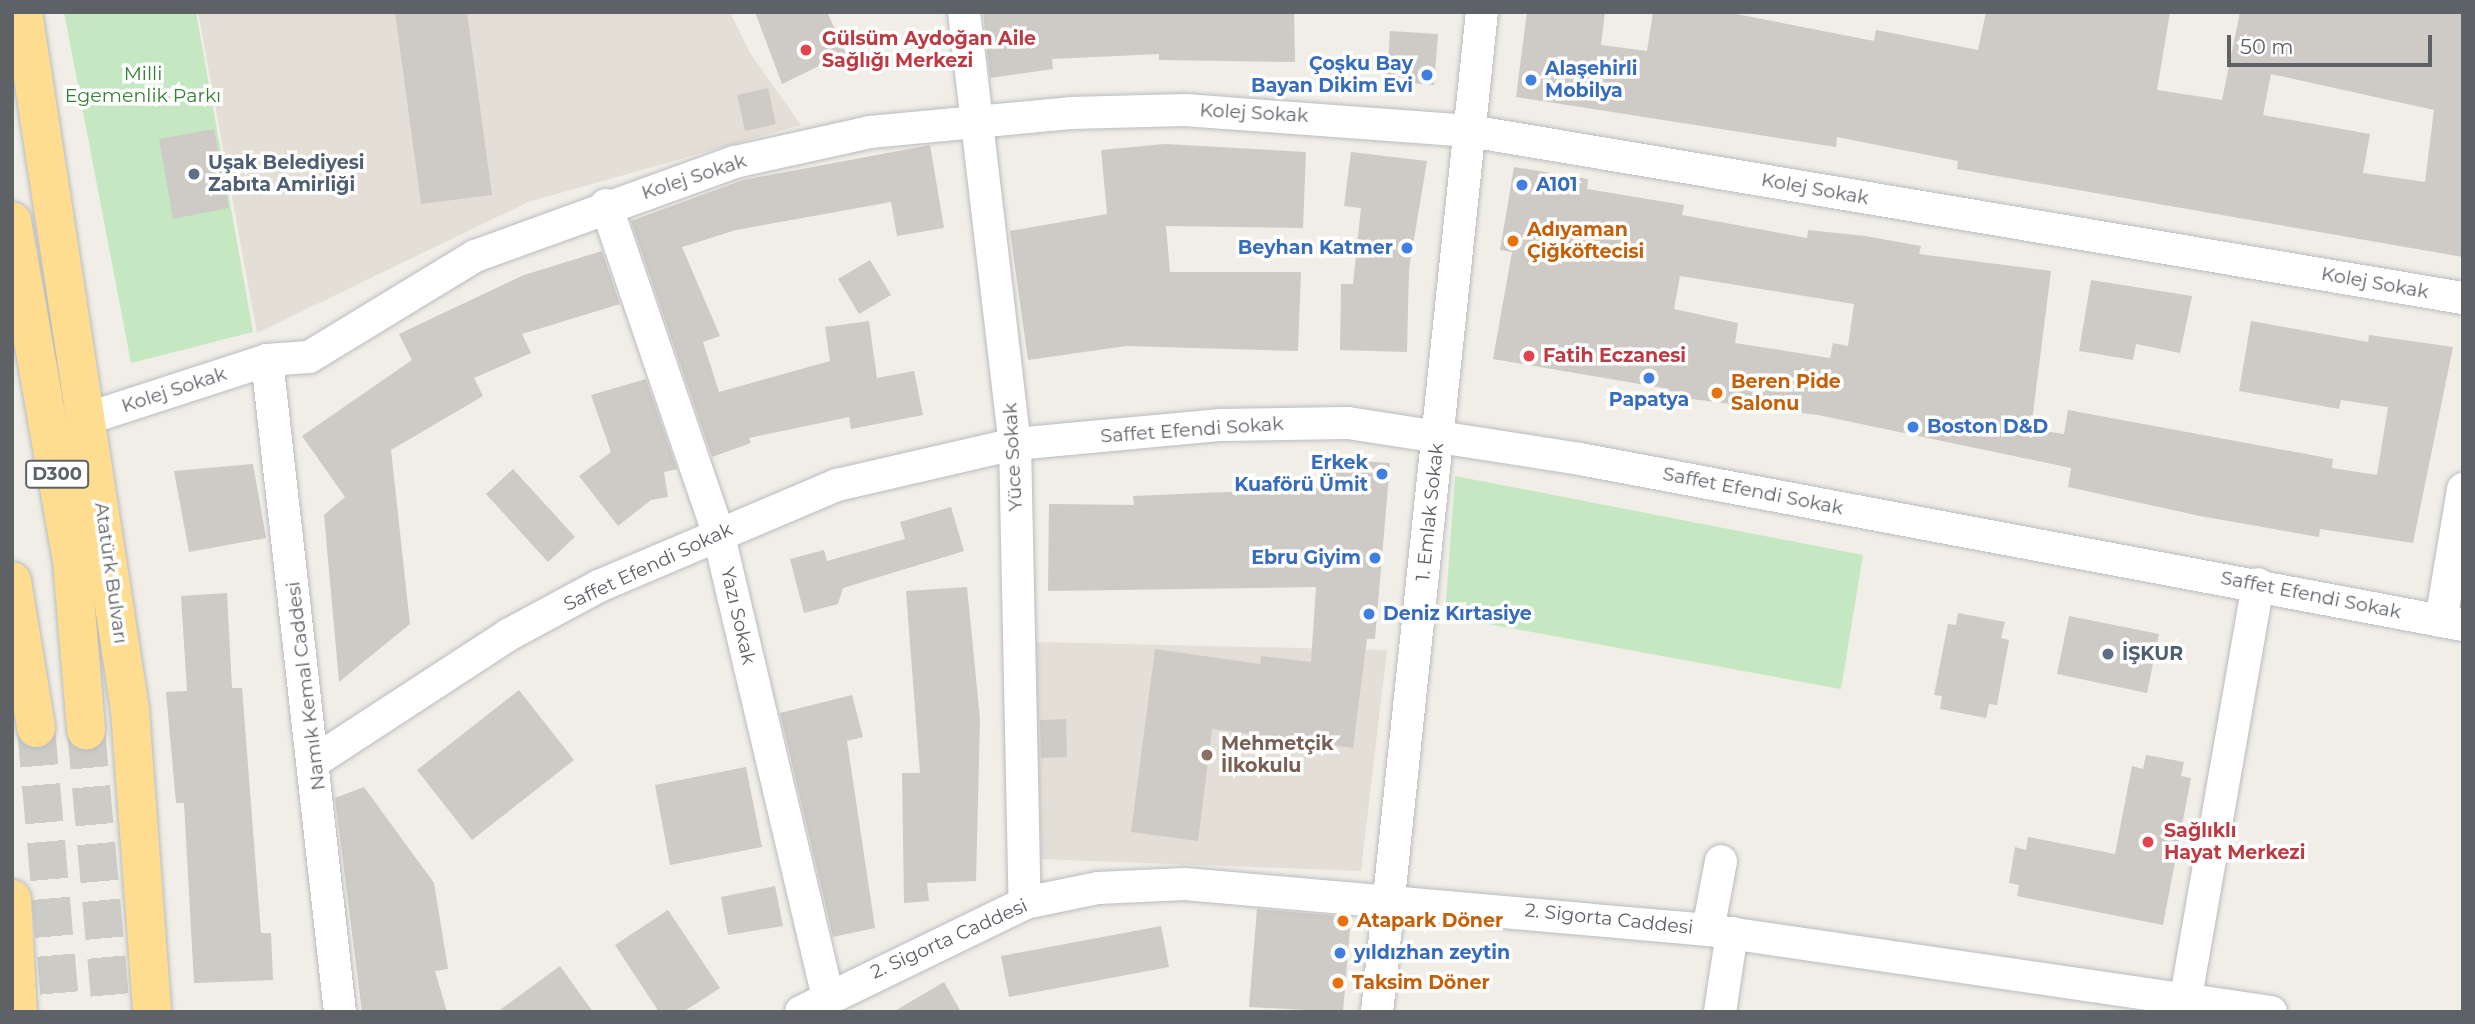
<!DOCTYPE html>
<meta charset="utf-8">
<style>
body{margin:0}
#map{position:relative;width:2475px;height:1024px;overflow:hidden;background:#f0eee6;font-family:Montserrat,sans-serif}
div>[style]{position:absolute}
[style*='--x']{left:calc(var(--x)*1px);top:calc(var(--y)*1px);width:calc(var(--w)*1px);rotate:calc(var(--a)*1deg)}
.education>*{inset:0;background:#e3dfd7}
.green>*{inset:0;background:#c5e8c3}
.building>*{inset:0;background:#cecac5}
.highway-tunnel>*{height:38px;margin-top:-19px;transform-origin:0;background:repeating-linear-gradient(90deg,#cccbc6 0 38px,transparent 0 57px)}
.roads{filter:drop-shadow(0 0 2px #b9bcc0) drop-shadow(0 0 2px #b9bcc0)}
.minor>*{height:32px;margin:-16px;padding:0 16px;transform-origin:16px;border-radius:16px;background:#fff}
.highway>*{height:38px;margin:-19px;padding:0 19px;transform-origin:19px;border-radius:19px;background:#fedd90}
.dots>*{width:19px;height:19px;translate:-50% -50%;box-sizing:border-box;border:4px solid #fff;border-radius:50%}
span{translate:-50% -50%;white-space:nowrap;text-align:center;line-height:1.15;-webkit-text-stroke:7px #fff;paint-order:stroke}
.shield-label span{padding:2px 5px;background:#fff;border:2px solid;border-radius:5px;-webkit-text-stroke-width:0}
.shield-label{font-size:18px;color:#5e6267;font-weight:700}
.health-label{font-size:19px;color:#be3a42;font-weight:700}
.left{translate:0 -50%;text-align:left}
.shop-label{font-size:19px;color:#366cbe;font-weight:700}
.right{translate:-100% -50%;text-align:right}
.park-label{font-size:19px;color:#338133}
.street-label{font-size:19px;color:#5e6267}
.service-label{font-size:19px;color:#4e5e75;font-weight:700}
.food-label{font-size:19px;color:#c56008;font-weight:700}
.education-label{font-size:19px;color:#785e54;font-weight:700}
.frame{position:absolute;inset:0;border:14px solid #5e6267;pointer-events:none}
.scale{position:absolute;left:2227px;top:35px;width:205px;height:32px;box-sizing:border-box;border:4px solid #5e6267;border-top:0;padding-left:9px;font-size:21px;line-height:24px;white-space:nowrap;color:#5e6267;-webkit-text-stroke:5px #fff;paint-order:stroke}
</style>
<div id="map">
<div class="education">
<div style="clip-path:polygon(198px 12px,730px 12px,750px 53px,801px 125px,528px 202px,257px 333px)"></div>
<div style="clip-path:polygon(1036px 642px,1387px 650px,1361px 871px,1041px 859px)"></div>
</div>
<div class="green">
<div style="clip-path:polygon(64px 12px,196px 12px,253px 332px,131px 363px)"></div>
<div style="clip-path:polygon(1455px 476px,1863px 555px,1841px 689px,1445px 616px)"></div>
</div>
<div class="building">
<div style="clip-path:polygon(395px 12px,467px 12px,492px 195px,421px 204px)"></div>
<div style="clip-path:polygon(755px 12px,827px 12px,846px 53px,782px 84px)"></div>
<div style="clip-path:polygon(983px 12px,1294px 12px,1295px 62px,1159px 60px,1159px 54px,1052px 59px,1053px 69px,990px 78px)"></div>
<div style="clip-path:polygon(evenodd,1527px 12px,1605px 12px,1601px 45px,1647px 51px,1653px 12px,1726px 12px,1874px 41px,1876px 30px,1978px 50px,1986px 12px,2170px 12px,2157px 90px,2222px 100px,2240px 12px,2463px 12px,2463px 257px,1957px 169px,1958px 161px,1837px 137px,1836px 147px,1516px 97px,1527px 12px,2271px 74px,2434px 110px,2425px 182px,2363px 173px,2370px 134px,2263px 115px,2271px 74px)"></div>
<div style="clip-path:polygon(1390px 31px,1438px 34px,1434px 85px,1387px 81px)"></div>
<div style="clip-path:polygon(768px 88px,776px 124px,745px 131px,737px 95px)"></div>
<div style="clip-path:polygon(214px 129px,229px 208px,173px 219px,159px 139px)"></div>
<div style="clip-path:polygon(1165px 144px,1306px 152px,1303px 228px,1166px 226px,1170px 272px,1301px 272px,1298px 351px,1126px 346px,1028px 360px,1010px 231px,1107px 214px,1101px 150px)"></div>
<div style="clip-path:polygon(930px 145px,944px 228px,897px 236px,891px 202px,736px 230px,682px 247px,720px 336px,703px 342px,719px 392px,830px 361px,825px 327px,869px 321px,877px 378px,914px 371px,923px 415px,851px 429px,849px 417px,749px 438px,751px 443px,712px 457px,631px 221px,743px 180px)"></div>
<div style="clip-path:polygon(1351px 152px,1427px 161px,1409px 269px,1407px 352px,1340px 350px,1341px 284px,1353px 284px,1361px 208px,1344px 206px)"></div>
<div style="clip-path:polygon(evenodd,1514px 167px,1588px 179px,1587px 189px,1684px 205px,1682px 215px,1807px 238px,1808px 230px,1865px 236px,1921px 246px,1919px 254px,2051px 271px,2031px 429px,2064px 434px,2068px 410px,2333px 459px,2332px 468px,2377px 475px,2388px 407px,2341px 400px,2339px 409px,2239px 391px,2251px 321px,2368px 342px,2369px 335px,2453px 347px,2413px 543px,2320px 529px,2319px 537px,2200px 516px,2068px 487px,2071px 468px,1818px 415px,1668px 396px,1669px 389px,1493px 359px,1512px 252px,1500px 250px,1514px 167px,1680px 276px,1854px 304px,1848px 346px,1833px 343px,1830px 358px,1735px 343px,1738px 323px,1674px 309px,1680px 276px)"></div>
<div style="clip-path:polygon(602px 251px,620px 304px,522px 334px,531px 353px,474px 378px,483px 396px,391px 450px,410px 624px,339px 682px,324px 515px,345px 497px,302px 436px,412px 360px,399px 334px,524px 275px)"></div>
<div style="clip-path:polygon(870px 260px,891px 295px,859px 314px,838px 279px)"></div>
<div style="clip-path:polygon(2091px 280px,2192px 296px,2180px 353px,2136px 344px,2133px 360px,2079px 351px)"></div>
<div style="clip-path:polygon(646px 379px,677px 469px,664px 472px,668px 497px,651px 500px,618px 526px,579px 476px,611px 452px,591px 395px)"></div>
<div style="clip-path:polygon(1323px 458px,1390px 463px,1375px 639px,1367px 639px,1353px 748px,1212px 729px,1198px 841px,1131px 832px,1155px 649px,1260px 664px,1261px 656px,1311px 662px,1316px 587px,1048px 591px,1049px 504px,1134px 505px,1133px 496px,1321px 488px)"></div>
<div style="clip-path:polygon(253px 464px,266px 538px,189px 552px,174px 471px)"></div>
<div style="clip-path:polygon(513px 469px,575px 537px,548px 562px,486px 494px)"></div>
<div style="clip-path:polygon(951px 507px,964px 551px,843px 588px,838px 604px,804px 613px,790px 559px,824px 550px,827px 561px,905px 539px,900px 522px)"></div>
<div style="clip-path:polygon(967px 587px,980px 719px,976px 881px,927px 883px,929px 901px,904px 903px,902px 773px,920px 773px,906px 591px)"></div>
<div style="clip-path:polygon(227px 593px,232px 688px,242px 688px,261px 933px,271px 933px,273px 980px,194px 983px,184px 803px,176px 803px,166px 692px,187px 691px,181px 596px)"></div>
<div style="clip-path:polygon(1958px 613px,2005px 622px,2001px 638px,2009px 640px,1997px 705px,1989px 704px,1986px 718px,1940px 709px,1942px 696px,1934px 695px,1948px 624px,1956px 625px)"></div>
<div style="clip-path:polygon(2069px 616px,2159px 634px,2147px 693px,2057px 674px)"></div>
<div style="clip-path:polygon(519px 690px,574px 760px,472px 840px,417px 770px)"></div>
<div style="clip-path:polygon(852px 695px,863px 737px,847px 741px,875px 928px,833px 937px,780px 713px)"></div>
<div style="clip-path:polygon(1066px 719px,1067px 757px,1041px 758px,1040px 720px)"></div>
<div style="clip-path:polygon(2146px 755px,2184px 762px,2181px 776px,2191px 778px,2163px 925px,2017px 896px,2019px 885px,2009px 883px,2015px 847px,2026px 850px,2028px 837px,2115px 854px,2132px 766px,2143px 769px)"></div>
<div style="clip-path:polygon(746px 767px,762px 847px,670px 865px,655px 785px)"></div>
<div style="clip-path:polygon(364px 787px,434px 883px,448px 969px,435px 971px,447px 1012px,362px 1012px,335px 798px)"></div>
<div style="clip-path:polygon(775px 886px,783px 926px,728px 935px,721px 897px)"></div>
<div style="clip-path:polygon(1257px 909px,1351px 917px,1343px 1012px,1249px 1007px)"></div>
<div style="clip-path:polygon(668px 910px,720px 988px,683px 1012px,659px 1012px,615px 945px)"></div>
<div style="clip-path:polygon(1161px 926px,1169px 967px,1009px 997px,1001px 956px)"></div>
<div style="clip-path:polygon(560px 966px,593px 1012px,497px 1012px)"></div>
<div style="clip-path:polygon(944px 982px,961px 1012px,893px 1012px)"></div>
</div>
<div class="highway-tunnel">
<div style="--x:36;--y:728;--w:285;--a:85"></div>
<div style="--x:86;--y:730;--w:283;--a:84.9"></div>
</div>
<div class="roads">
<div class="minor">
<div style="--x:964;--y:12;--w:435;--a:83.3"></div>
<div style="--x:1015;--y:444;--w:459;--a:88.8"></div>
<div style="--x:606;--y:205;--w:346;--a:71.1"></div>
<div style="--x:718;--y:532;--w:477;--a:76.7"></div>
<div style="--x:267;--y:360;--w:656;--a:83.61"></div>
<div style="--x:89;--y:418;--w:187;--a:-18"></div>
<div style="--x:267;--y:360;--w:42;--a:-4.1"></div>
<div style="--x:309;--y:357;--w:194;--a:-31.3"></div>
<div style="--x:475;--y:256;--w:276;--a:-19.9"></div>
<div style="--x:735;--y:162;--w:138;--a:-12.5"></div>
<div style="--x:870;--y:132;--w:201;--a:-5.4"></div>
<div style="--x:1070;--y:113;--w:115;--a:-1.5"></div>
<div style="--x:1185;--y:110;--w:286;--a:4.2"></div>
<div style="--x:1470;--y:131;--w:1007;--a:9.55"></div>
<div style="--x:2441;--y:621;--w:134;--a:-80.5"></div>
<div style="--x:315;--y:761;--w:230;--a:-33.1"></div>
<div style="--x:508;--y:635;--w:103;--a:-28.3"></div>
<div style="--x:599;--y:586;--w:259;--a:-23"></div>
<div style="--x:837;--y:485;--w:183;--a:-13"></div>
<div style="--x:1015;--y:444;--w:207;--a:-5.3"></div>
<div style="--x:1221;--y:425;--w:127;--a:-0.9"></div>
<div style="--x:1348;--y:423;--w:235;--a:8.8"></div>
<div style="--x:1580;--y:459;--w:898;--a:10.65"></div>
<div style="--x:1708;--y:930;--w:70;--a:-79.3"></div>
<div style="--x:2186;--y:997;--w:419;--a:-80.1"></div>
<div style="--x:801;--y:1012;--w:249;--a:-25.9"></div>
<div style="--x:1025;--y:903;--w:75;--a:-11.6"></div>
<div style="--x:1098;--y:888;--w:87;--a:-2.6"></div>
<div style="--x:1185;--y:884;--w:525;--a:5.03"></div>
<div style="--x:1708;--y:930;--w:569;--a:8.29"></div>
<div style="--x:1377;--y:1012;--w:1005;--a:-84.01"></div>
<div style="--x:1720;--y:1012;--w:80;--a:-81.4"></div>
</div>
<div class="highway">
<div style="--x:23;--y:12;--w:706;--a:81.28"></div>
<div style="--x:130;--y:710;--w:303;--a:85.8"></div>
<div style="--x:12;--y:221;--w:346;--a:80"></div>
<div style="--x:72;--y:562;--w:169;--a:85.2"></div>
<div style="--x:12;--y:581;--w:149;--a:80.7"></div>
<div style="--x:12;--y:899;--w:113;--a:87"></div>
</div>
</div>
<div class="dots">
<div style="left:806px;top:50px;background:#e0444e"></div>
<div style="left:1427px;top:75px;background:#3f7fe0"></div>
<div style="left:1531px;top:80px;background:#3f7fe0"></div>
<div style="left:194px;top:174px;background:#5c6f8a"></div>
<div style="left:1522px;top:185px;background:#3f7fe0"></div>
<div style="left:1513px;top:241px;background:#e8710a"></div>
<div style="left:1407px;top:248px;background:#3f7fe0"></div>
<div style="left:1529px;top:356px;background:#e0444e"></div>
<div style="left:1649px;top:378px;background:#3f7fe0"></div>
<div style="left:1717px;top:393px;background:#e8710a"></div>
<div style="left:1913px;top:427px;background:#3f7fe0"></div>
<div style="left:1382px;top:474px;background:#3f7fe0"></div>
<div style="left:1375px;top:558px;background:#3f7fe0"></div>
<div style="left:1369px;top:614px;background:#3f7fe0"></div>
<div style="left:2108px;top:654px;background:#5c6f8a"></div>
<div style="left:1207px;top:755px;background:#8d6e63"></div>
<div style="left:2148px;top:842px;background:#e0444e"></div>
<div style="left:1343px;top:921px;background:#e8710a"></div>
<div style="left:1340px;top:953px;background:#3f7fe0"></div>
<div style="left:1338px;top:983px;background:#e8710a"></div>
</div>
<div class="shield-label">
<span style="left:57px;top:474px">D300</span>
</div>
<div class="health-label">
<span class="left" style="left:822px;top:50px">Gülsüm Aydoğan Aile<br>Sağlığı Merkezi</span>
<span class="left" style="left:1543px;top:356px">Fatih Eczanesi</span>
<span class="left" style="left:2164px;top:842px">Sağlıklı<br>Hayat Merkezi</span>
</div>
<div class="shop-label">
<span class="right" style="left:1413px;top:75px">Çoşku Bay<br>Bayan Dikim Evi</span>
<span class="left" style="left:1545px;top:80px">Alaşehirli<br>Mobilya</span>
<span class="left" style="left:1536px;top:185px">A101</span>
<span class="right" style="left:1393px;top:248px">Beyhan Katmer</span>
<span style="left:1649px;top:400px">Papatya</span>
<span class="left" style="left:1927px;top:427px">Boston D&amp;D</span>
<span class="right" style="left:1368px;top:474px">Erkek<br>Kuaförü Ümit</span>
<span class="right" style="left:1361px;top:558px">Ebru Giyim</span>
<span class="left" style="left:1383px;top:614px">Deniz Kırtasiye</span>
<span class="left" style="left:1354px;top:953px">yıldızhan zeytin</span>
</div>
<div class="park-label">
<span style="left:143px;top:85px">Milli<br>Egemenlik Parkı</span>
</div>
<div class="street-label">
<span style="left:1254px;top:113px;rotate:3deg">Kolej Sokak</span>
<span style="left:694px;top:177px;rotate:-18deg">Kolej Sokak</span>
<span style="left:1815px;top:189px;rotate:10deg">Kolej Sokak</span>
<span style="left:2375px;top:283px;rotate:10deg">Kolej Sokak</span>
<span style="left:174px;top:390px;rotate:-18deg">Kolej Sokak</span>
<span style="left:1192px;top:430px;rotate:-4deg">Saffet Efendi Sokak</span>
<span style="left:1013px;top:457px;rotate:-93deg">Yüce Sokak</span>
<span style="left:1753px;top:491px;rotate:11deg">Saffet Efendi Sokak</span>
<span style="left:1430px;top:512px;rotate:-84deg">1. Emlak Sokak</span>
<span style="left:648px;top:567px;rotate:-25deg">Saffet Efendi Sokak</span>
<span style="left:111px;top:573px;rotate:82deg">Atatürk Bulvarı</span>
<span style="left:2311px;top:595px;rotate:11deg">Saffet Efendi Sokak</span>
<span style="left:738px;top:616px;rotate:77deg">Yazı Sokak</span>
<span style="left:306px;top:686px;rotate:-97deg">Namık Kemal Caddesi</span>
<span style="left:1609px;top:919px;rotate:6deg">2. Sigorta Caddesi</span>
<span style="left:949px;top:939px;rotate:-24deg">2. Sigorta Caddesi</span>
</div>
<div class="service-label">
<span class="left" style="left:208px;top:174px">Uşak Belediyesi<br>Zabıta Amirliği</span>
<span class="left" style="left:2122px;top:654px">İŞKUR</span>
</div>
<div class="food-label">
<span class="left" style="left:1527px;top:241px">Adıyaman<br>Çiğköftecisi</span>
<span class="left" style="left:1731px;top:393px">Beren Pide<br>Salonu</span>
<span class="left" style="left:1357px;top:921px">Atapark Döner</span>
<span class="left" style="left:1352px;top:983px">Taksim Döner</span>
</div>
<div class="education-label">
<span class="left" style="left:1221px;top:755px">Mehmetçik<br>İlkokulu</span>
</div>
<div class="frame"></div>
<div class="scale">50 m</div>
</div>
